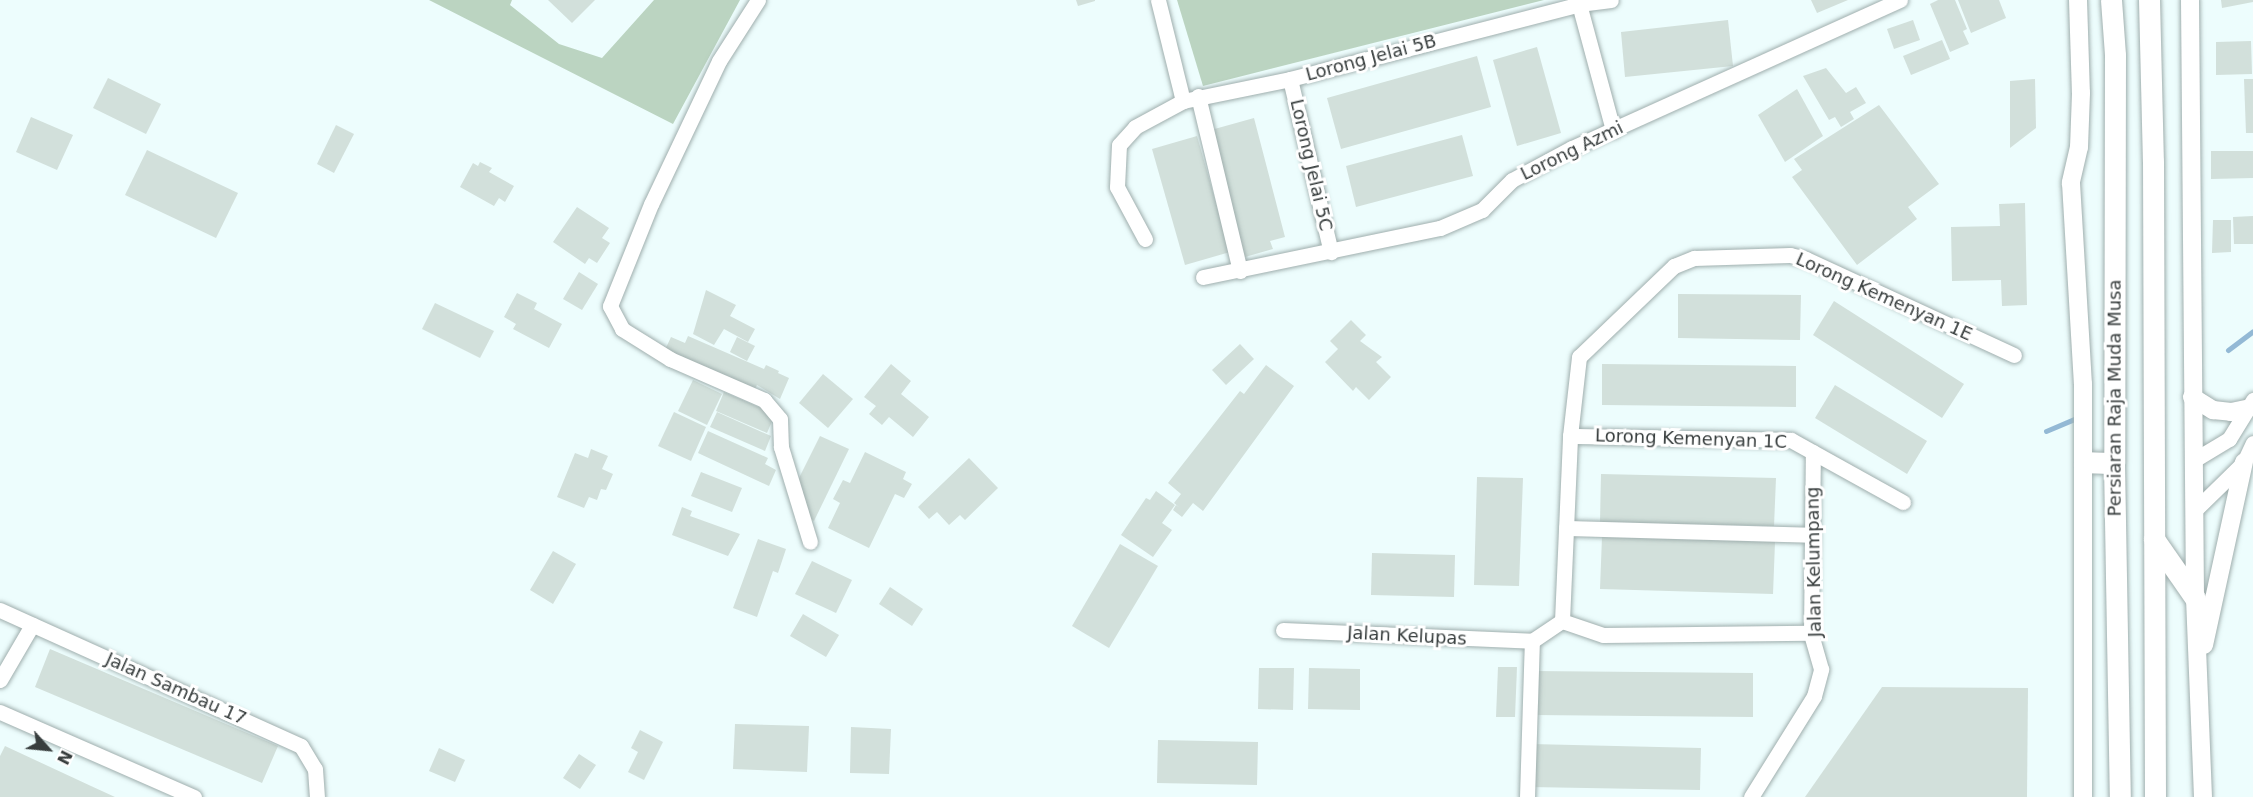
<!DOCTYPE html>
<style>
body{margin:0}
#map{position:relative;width:2253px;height:797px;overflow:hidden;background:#edfdfd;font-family:"DejaVu Sans",sans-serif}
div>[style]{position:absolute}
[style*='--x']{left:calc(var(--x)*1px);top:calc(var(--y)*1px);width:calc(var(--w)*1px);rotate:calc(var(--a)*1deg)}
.green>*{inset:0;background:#bbd4c1}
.stream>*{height:5px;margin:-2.5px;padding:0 2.5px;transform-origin:2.5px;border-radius:2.5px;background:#93b9d5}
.building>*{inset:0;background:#d2e0db}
.roads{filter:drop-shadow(0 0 2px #9faead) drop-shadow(0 0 2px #9faead)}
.minor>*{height:15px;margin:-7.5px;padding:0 7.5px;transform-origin:7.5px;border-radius:7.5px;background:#fff}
.tertiary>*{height:18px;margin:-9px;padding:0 9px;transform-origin:9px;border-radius:9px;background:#fff}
.secondary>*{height:21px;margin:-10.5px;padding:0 10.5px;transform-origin:10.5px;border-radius:10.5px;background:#fff}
span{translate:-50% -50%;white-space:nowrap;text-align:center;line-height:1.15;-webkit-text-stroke:6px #fff;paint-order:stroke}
.street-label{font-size:18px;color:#383e3e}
.north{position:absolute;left:18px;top:719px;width:60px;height:60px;-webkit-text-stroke:4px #fff;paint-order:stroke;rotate:117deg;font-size:16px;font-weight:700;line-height:24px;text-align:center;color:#383e3e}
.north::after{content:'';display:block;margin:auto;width:21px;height:27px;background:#383e3e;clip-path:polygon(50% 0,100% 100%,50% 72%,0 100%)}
</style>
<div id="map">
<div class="green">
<div style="clip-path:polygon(429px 0,512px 0,510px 5px,559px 44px,602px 58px,654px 0,740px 0,673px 124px)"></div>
<div style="clip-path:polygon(1177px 0,1544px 0,1203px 86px)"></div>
</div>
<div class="stream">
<div style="--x:2228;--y:350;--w:31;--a:-37"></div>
<div style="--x:2046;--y:431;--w:33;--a:-23"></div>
</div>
<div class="building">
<div style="clip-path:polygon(548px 0,595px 0,572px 23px)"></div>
<div style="clip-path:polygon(1076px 0,1095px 0,1095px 1px,1078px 6px)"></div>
<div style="clip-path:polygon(1811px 0,1848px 0,1817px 13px)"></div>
<div style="clip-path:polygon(1938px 0,1955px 0,1967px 29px,1963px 31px,1969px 44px,1950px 52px,1930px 4px)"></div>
<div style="clip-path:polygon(1958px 0,1999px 0,2006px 18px,1971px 33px)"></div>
<div style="clip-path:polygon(2221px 0,2253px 0,2253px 2px,2222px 8px)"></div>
<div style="clip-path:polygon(1728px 20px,1733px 66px,1625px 77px,1621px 32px)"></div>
<div style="clip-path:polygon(1913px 20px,1920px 40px,1894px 49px,1887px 29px)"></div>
<div style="clip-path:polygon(1942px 40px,1950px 59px,1911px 75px,1903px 56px)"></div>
<div style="clip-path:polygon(2251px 41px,2252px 74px,2216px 75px,2216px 42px)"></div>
<div style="clip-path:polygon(1537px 47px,1561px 133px,1517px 146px,1493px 60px)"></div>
<div style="clip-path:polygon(1477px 56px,1491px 107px,1341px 149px,1327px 98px)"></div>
<div style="clip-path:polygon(1826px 68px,1846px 93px,1856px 87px,1866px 103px,1850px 112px,1854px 119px,1841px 127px,1835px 117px,1829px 120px,1803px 76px)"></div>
<div style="clip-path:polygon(108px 78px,161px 104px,146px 134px,93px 108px)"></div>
<div style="clip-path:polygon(2035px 79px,2036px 128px,2010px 148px,2010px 81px)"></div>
<div style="clip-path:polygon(2244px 79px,2253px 79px,2253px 133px,2246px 133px)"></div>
<div style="clip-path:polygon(1797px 89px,1823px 136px,1785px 162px,1758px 115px)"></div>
<div style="clip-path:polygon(1879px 105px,1939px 184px,1908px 207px,1917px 219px,1857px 265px,1792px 177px,1802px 170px,1794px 159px)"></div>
<div style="clip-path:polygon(31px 117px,73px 135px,57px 170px,16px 152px)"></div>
<div style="clip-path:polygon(1254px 118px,1285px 237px,1270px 241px,1273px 249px,1245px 257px,1211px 130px)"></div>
<div style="clip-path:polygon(336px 125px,354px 134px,334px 173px,317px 164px)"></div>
<div style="clip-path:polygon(1462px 135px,1473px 176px,1356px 207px,1346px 166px)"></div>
<div style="clip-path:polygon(1197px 136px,1230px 252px,1185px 265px,1152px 149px)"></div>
<div style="clip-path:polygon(147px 150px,238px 193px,216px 238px,125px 195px)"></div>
<div style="clip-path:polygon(2211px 151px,2253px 151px,2253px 178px,2211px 179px)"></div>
<div style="clip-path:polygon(480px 162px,492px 168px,489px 172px,514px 186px,505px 202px,499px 198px,494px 206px,460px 187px,473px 163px,478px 166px)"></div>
<div style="clip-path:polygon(2025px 203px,2027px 305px,2002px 306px,2001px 280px,1952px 281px,1951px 227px,2000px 226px,1999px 204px)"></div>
<div style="clip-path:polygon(577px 207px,609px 228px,602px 238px,610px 243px,597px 263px,589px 258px,585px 264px,553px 242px)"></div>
<div style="clip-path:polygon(2253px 216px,2253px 244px,2234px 244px,2233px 217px)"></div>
<div style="clip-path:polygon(2213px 220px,2231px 220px,2231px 252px,2212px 253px)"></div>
<div style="clip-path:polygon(579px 272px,598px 284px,582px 310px,563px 299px)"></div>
<div style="clip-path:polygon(706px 290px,736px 305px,730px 316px,755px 329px,748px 342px,724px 329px,714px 345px,693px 334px)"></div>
<div style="clip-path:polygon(517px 293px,537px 303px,534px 309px,562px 324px,549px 348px,513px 329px,516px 324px,504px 317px)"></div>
<div style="clip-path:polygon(1678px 294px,1801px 295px,1800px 340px,1678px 338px)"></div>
<div style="clip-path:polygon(1834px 301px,1964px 384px,1942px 418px,1813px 335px)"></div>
<div style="clip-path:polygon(435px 303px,494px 331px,480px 358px,422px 329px)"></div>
<div style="clip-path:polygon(1351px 320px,1366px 335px,1360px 341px,1382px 357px,1376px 362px,1391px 377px,1369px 400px,1356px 387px,1353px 391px,1325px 362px,1338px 349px,1330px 341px)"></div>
<div style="clip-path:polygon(688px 336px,764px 369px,766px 365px,779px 371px,778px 373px,789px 378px,780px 399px,757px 385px,754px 391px,664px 352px,671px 337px,685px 343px)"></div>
<div style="clip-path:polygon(737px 337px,755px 346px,747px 361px,730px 352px)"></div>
<div style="clip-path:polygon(1240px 344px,1254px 359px,1226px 385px,1212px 370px)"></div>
<div style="clip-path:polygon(891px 364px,911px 381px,901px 394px,929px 417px,913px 437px,889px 417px,882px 425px,869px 414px,876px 406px,864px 397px)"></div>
<div style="clip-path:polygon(1602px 364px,1796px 366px,1796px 407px,1602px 405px)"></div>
<div style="clip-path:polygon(1266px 365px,1294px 386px,1203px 511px,1193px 503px,1182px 517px,1173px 510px,1176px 505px,1180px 508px,1174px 503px,1181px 494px,1168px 483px,1240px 391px,1244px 394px)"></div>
<div style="clip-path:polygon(823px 374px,853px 399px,828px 428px,799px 403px)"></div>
<div style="clip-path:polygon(693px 380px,722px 394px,707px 425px,678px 411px)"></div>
<div style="clip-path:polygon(1835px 385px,1927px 441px,1907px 474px,1815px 418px)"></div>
<div style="clip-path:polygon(724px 392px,775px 414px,767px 433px,716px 411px)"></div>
<div style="clip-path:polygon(674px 412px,706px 427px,691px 461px,658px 446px)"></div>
<div style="clip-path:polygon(717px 412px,771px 436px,765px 451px,710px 427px)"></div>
<div style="clip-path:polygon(708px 431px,768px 458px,765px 464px,776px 470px,769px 486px,698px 453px)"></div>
<div style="clip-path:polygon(820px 436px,849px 449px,814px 521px,797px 513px,791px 494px)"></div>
<div style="clip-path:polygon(591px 449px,608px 456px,602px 469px,613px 474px,606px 490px,601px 489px,597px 500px,589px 497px,584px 508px,557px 497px,575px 453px,588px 458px)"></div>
<div style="clip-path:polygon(865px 452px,906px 472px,903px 479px,912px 484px,904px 498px,895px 494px,869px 548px,828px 528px,840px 503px,833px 499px,843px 480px,850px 483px)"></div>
<div style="clip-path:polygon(969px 458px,998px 488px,965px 520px,960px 515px,949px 525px,937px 512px,929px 519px,918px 507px)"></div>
<div style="clip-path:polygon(701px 472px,742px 488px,732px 512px,691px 496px)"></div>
<div style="clip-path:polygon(1601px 474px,1776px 478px,1774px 526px,1600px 522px)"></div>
<div style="clip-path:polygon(1477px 477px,1523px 478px,1519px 586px,1474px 585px)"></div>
<div style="clip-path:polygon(1156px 491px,1175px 505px,1162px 523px,1172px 530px,1153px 557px,1121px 535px,1146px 498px,1150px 500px)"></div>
<div style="clip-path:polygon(682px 507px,692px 511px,690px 516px,740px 534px,728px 556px,672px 535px)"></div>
<div style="clip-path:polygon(1602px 537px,1775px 542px,1773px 594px,1600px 589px)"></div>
<div style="clip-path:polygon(758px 539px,786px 549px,778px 573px,773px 571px,757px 617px,733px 608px)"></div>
<div style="clip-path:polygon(1120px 544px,1158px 566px,1109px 648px,1072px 626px)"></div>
<div style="clip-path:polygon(553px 551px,576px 564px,553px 604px,530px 590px)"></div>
<div style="clip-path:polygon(1372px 553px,1455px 555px,1454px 597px,1371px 595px)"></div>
<div style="clip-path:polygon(812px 561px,852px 580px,836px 613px,795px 594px)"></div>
<div style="clip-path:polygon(890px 587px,923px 609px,912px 626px,879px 604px)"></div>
<div style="clip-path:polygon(803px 614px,839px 635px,826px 657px,790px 636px)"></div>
<div style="clip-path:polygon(50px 649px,278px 746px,262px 783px,35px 687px)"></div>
<div style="clip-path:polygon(1498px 667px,1517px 667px,1515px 717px,1496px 717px)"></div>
<div style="clip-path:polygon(1259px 668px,1294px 668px,1293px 710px,1258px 709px)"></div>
<div style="clip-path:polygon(1309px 668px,1360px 669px,1360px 710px,1308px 709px)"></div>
<div style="clip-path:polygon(1533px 671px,1753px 673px,1753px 717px,1533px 715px)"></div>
<div style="clip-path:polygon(1882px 687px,2028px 688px,2027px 797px,1805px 797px)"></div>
<div style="clip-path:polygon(735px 724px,809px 726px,807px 772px,733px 769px)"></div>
<div style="clip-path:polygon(851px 727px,891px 729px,889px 774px,850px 773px)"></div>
<div style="clip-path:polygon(640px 730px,663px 742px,644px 780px,628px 772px,638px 752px,631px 748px)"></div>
<div style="clip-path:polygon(1158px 740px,1258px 742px,1257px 785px,1157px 783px)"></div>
<div style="clip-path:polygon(1531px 744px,1701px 748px,1700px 790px,1530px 787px)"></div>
<div style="clip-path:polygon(5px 746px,91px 786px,115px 797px,0 797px,0 756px)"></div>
<div style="clip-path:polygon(439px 748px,465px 760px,455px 782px,429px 771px)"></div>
<div style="clip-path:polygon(579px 754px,596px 765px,580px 789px,563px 778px)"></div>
</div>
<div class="roads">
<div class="minor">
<div style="--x:758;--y:0;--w:72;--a:122.6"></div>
<div style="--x:719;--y:61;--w:158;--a:115.4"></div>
<div style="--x:651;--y:204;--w:110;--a:111.9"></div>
<div style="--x:610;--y:306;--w:26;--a:62"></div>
<div style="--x:622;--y:329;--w:57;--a:32"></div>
<div style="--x:670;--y:359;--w:103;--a:23.6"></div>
<div style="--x:764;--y:400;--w:25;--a:50"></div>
<div style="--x:780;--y:419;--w:28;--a:88"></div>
<div style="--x:781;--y:447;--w:99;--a:73"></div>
<div style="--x:1158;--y:0;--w:104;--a:76.1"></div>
<div style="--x:1579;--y:4;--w:131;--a:74.9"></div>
<div style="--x:1290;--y:79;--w:178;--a:76.7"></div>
<div style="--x:1198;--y:96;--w:180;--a:76.5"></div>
<div style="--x:1145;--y:239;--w:59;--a:-118.3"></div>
<div style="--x:1117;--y:187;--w:42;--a:-87.3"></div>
<div style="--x:1119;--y:145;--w:24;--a:-48"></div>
<div style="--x:1135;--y:127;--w:55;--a:-28.4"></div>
<div style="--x:1183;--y:101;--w:109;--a:-11.6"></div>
<div style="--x:1290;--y:79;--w:299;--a:-14.5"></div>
<div style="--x:1579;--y:4;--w:32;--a:-7"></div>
<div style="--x:1203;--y:277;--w:242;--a:-11.7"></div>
<div style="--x:1440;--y:228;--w:46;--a:-23.2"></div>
<div style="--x:1482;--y:210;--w:42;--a:-45"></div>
<div style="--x:1512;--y:180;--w:68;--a:-28.1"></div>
<div style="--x:1572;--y:148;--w:360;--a:-24.3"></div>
<div style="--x:1570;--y:436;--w:221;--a:1"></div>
<div style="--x:1791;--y:440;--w:128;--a:29"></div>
<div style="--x:2194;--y:460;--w:41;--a:-31"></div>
<div style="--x:2229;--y:439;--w:46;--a:-58.4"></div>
<div style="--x:2194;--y:511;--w:70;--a:-44.4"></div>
<div style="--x:2244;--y:462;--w:21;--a:-65"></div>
<div style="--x:1566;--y:528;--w:246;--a:1.6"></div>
<div style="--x:0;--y:610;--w:330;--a:24.3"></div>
<div style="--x:301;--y:746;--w:27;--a:59"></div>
<div style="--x:315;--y:769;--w:28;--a:86"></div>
<div style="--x:1562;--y:621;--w:185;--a:-87.5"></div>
<div style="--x:1570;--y:436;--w:80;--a:-83.5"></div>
<div style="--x:1579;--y:357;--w:132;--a:-43.8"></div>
<div style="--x:1674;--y:266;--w:22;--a:-22"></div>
<div style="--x:1694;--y:258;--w:96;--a:-1.8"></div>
<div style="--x:1790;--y:255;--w:16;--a:14"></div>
<div style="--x:1806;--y:259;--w:229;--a:24.8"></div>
<div style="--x:1283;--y:630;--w:249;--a:2.5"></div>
<div style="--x:1532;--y:641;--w:36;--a:-34"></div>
<div style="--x:1562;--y:621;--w:43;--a:18.9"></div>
<div style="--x:1603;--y:635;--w:208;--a:-0.6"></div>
<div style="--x:0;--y:680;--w:64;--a:-59.8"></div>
<div style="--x:0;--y:712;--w:212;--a:23.7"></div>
<div style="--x:1527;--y:797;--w:156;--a:-88.2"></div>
<div style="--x:1751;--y:797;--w:119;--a:-58"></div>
<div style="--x:1814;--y:696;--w:28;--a:-75"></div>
<div style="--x:1821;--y:669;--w:37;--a:-106"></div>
<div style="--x:1811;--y:633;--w:181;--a:-89.4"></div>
</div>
<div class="tertiary">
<div style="--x:2078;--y:0;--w:93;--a:88.2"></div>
<div style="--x:2081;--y:93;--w:54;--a:92.1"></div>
<div style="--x:2079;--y:147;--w:37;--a:103"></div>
<div style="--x:2071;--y:183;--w:201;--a:86.6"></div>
<div style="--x:2083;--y:384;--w:413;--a:90"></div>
<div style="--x:2190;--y:0;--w:598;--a:89.52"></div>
<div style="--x:2195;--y:598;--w:199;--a:87.7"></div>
<div style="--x:2192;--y:397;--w:25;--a:32"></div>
<div style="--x:2213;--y:410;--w:18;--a:6"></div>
<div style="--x:2231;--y:412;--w:16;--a:-11"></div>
<div style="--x:2204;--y:645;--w:187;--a:-77.7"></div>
</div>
<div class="secondary">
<div style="--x:2111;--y:0;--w:55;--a:85.8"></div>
<div style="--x:2115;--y:55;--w:408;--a:90.1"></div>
<div style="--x:2114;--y:463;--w:334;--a:89"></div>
<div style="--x:2149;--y:0;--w:161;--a:88.6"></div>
<div style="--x:2153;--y:161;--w:636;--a:89.82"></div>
<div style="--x:2084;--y:462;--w:30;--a:2"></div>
<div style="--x:2154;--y:539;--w:72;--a:55.2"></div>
</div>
</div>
<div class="street-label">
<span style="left:1371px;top:58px;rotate:-15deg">Lorong Jelai 5B</span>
<span style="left:1572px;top:151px;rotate:-26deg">Lorong Azmi</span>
<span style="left:1311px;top:165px;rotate:77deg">Lorong Jelai 5C</span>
<span style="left:1884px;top:297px;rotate:24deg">Lorong Kemenyan 1E</span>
<span style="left:2115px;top:398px;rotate:-90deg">Persiaran Raja Muda Musa</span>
<span style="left:1691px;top:439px;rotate:2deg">Lorong Kemenyan 1C</span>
<span style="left:1814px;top:562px;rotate:-91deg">Jalan Kelumpang</span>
<span style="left:1407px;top:636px;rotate:3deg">Jalan Kelupas</span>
<span style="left:176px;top:689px;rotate:24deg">Jalan Sambau 17</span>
</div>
<div class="north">N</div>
</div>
